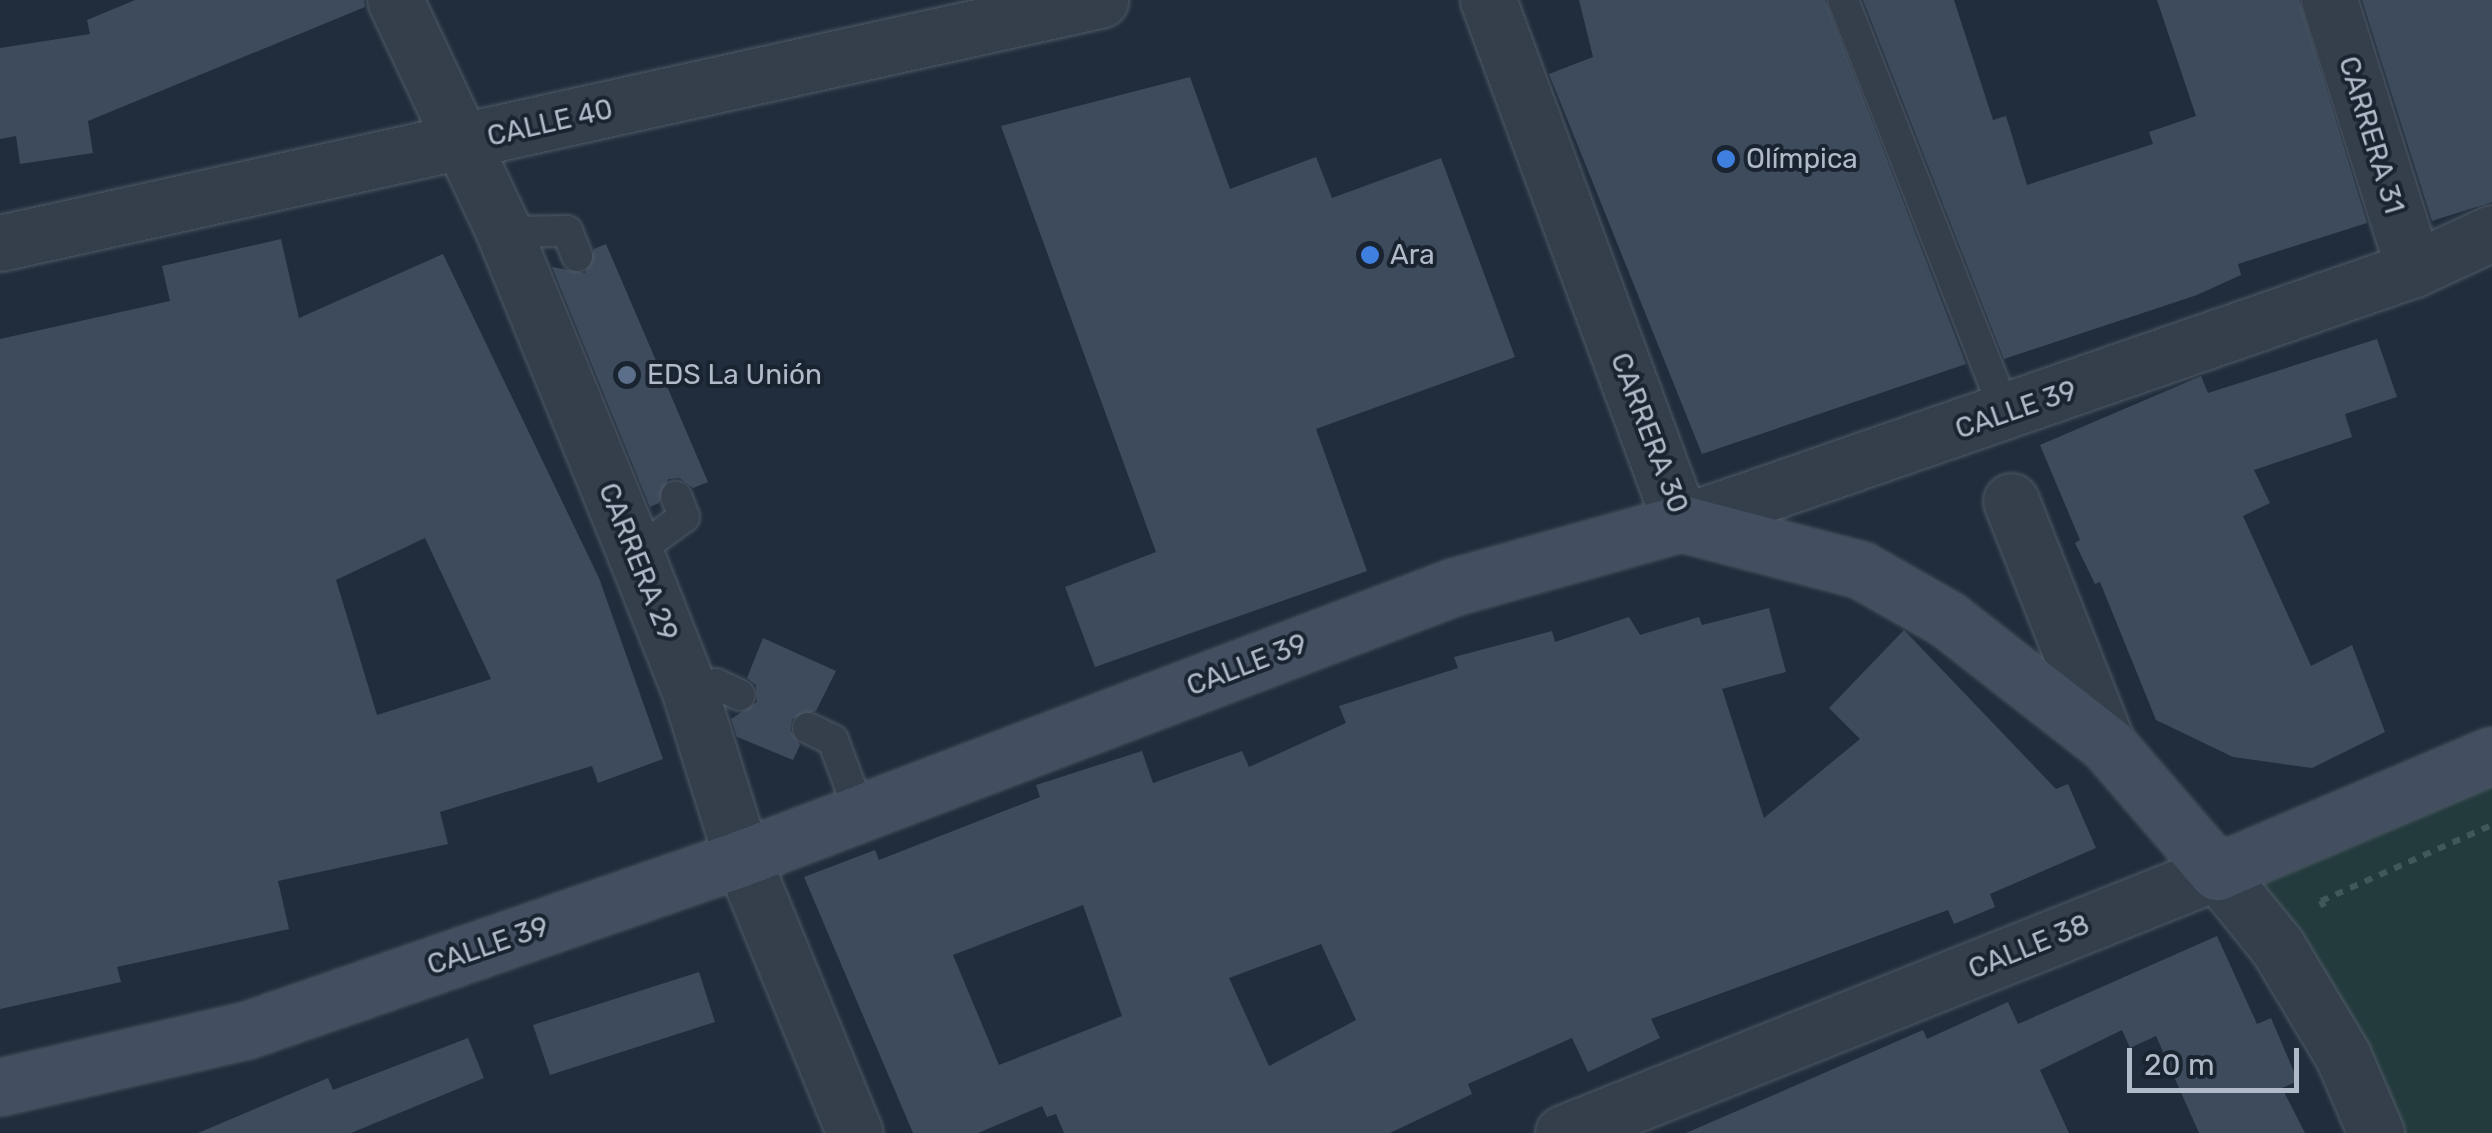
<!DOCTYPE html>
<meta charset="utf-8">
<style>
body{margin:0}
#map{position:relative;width:2492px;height:1133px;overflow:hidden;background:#212d3c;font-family:Rubik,sans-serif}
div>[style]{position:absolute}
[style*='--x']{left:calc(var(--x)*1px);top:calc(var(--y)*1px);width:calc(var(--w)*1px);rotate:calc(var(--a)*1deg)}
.green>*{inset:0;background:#233b3d}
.building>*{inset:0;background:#3d4b5c}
.path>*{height:6px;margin-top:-3px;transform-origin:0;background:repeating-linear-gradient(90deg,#41585b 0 8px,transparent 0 16px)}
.roads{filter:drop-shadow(0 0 2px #505a67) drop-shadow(0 0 2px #505a67)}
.service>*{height:30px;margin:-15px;padding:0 15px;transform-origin:15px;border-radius:15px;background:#353f4c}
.minor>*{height:55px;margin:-27.5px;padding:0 27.5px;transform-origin:27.5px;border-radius:27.5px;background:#353f4c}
.tertiary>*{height:55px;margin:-27.5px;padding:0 27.5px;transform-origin:27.5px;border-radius:27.5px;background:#353f4c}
.secondary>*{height:55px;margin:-27.5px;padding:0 27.5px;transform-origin:27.5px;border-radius:27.5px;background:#434e60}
.dots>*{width:28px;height:28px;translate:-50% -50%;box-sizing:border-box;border:5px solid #1a2431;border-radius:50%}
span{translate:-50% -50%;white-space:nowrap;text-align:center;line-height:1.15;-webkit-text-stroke:8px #1a2431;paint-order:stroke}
.street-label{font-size:28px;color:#b0bac8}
.poi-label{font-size:28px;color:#b0bac8}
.left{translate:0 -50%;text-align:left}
.scale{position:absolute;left:2127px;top:1048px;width:172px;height:45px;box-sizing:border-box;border:5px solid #b0bac8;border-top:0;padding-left:12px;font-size:30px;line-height:35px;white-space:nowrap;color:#b0bac8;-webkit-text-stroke:8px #1a2431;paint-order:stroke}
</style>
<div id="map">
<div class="green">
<div style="clip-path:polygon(2492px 755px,2492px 1133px,2376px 1133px,2217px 872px)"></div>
</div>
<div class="building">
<div style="clip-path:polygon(135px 0,364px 0,365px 7px,88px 121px,93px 153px,20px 164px,16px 136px,0 139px,0 48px,90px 34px,87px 20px)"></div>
<div style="clip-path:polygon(1579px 0,1825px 0,1966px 364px,1702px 454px,1549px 74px,1593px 57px)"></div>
<div style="clip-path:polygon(1863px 0,1954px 0,1993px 120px,2006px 116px,2027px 185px,2153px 144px,2149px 132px,2196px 116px,2157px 0,2299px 0,2367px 223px,2238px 264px,2241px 275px,2197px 295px,2004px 359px)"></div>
<div style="clip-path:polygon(2362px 0,2492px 0,2492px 202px,2432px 221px)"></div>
<div style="clip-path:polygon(1190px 77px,1230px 189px,1316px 157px,1332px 198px,1441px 158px,1515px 357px,1316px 429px,1367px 571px,1095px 667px,1065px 587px,1156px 552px,1001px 126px)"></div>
<div style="clip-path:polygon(evenodd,281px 239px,299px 318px,443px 254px,599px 578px,663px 759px,598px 783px,592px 766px,440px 812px,448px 844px,278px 881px,289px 929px,117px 967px,121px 982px,0 1009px,0 339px,170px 301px,162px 266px,281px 239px,425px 538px,491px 679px,377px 715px,336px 580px,425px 538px)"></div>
<div style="clip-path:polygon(606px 244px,708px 482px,693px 488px,680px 478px,668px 479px,659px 503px,650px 507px,552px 267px,585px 273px,594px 249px)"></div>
<div style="clip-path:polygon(2377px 339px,2397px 397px,2345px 414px,2352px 437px,2254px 470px,2270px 503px,2243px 516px,2311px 666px,2352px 645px,2385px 732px,2312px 768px,2233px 757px,2156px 720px,2100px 582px,2095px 584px,2075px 543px,2080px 540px,2040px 445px,2201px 376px,2208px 393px)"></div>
<div style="clip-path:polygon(evenodd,1769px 608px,1786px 672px,1722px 689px,1764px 818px,1860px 739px,1829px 708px,1904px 630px,2056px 789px,2068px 784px,2096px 848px,1990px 894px,1995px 907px,1954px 924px,1948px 910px,1651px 1019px,1660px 1038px,1588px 1072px,1572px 1038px,1468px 1084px,1472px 1094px,1390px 1133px,1064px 1133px,1056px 1114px,1047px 1117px,1042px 1106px,978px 1133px,913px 1133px,804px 877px,875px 850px,879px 860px,1040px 797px,1036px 785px,1142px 751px,1153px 783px,1242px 751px,1249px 767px,1346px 723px,1339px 706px,1458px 668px,1454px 657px,1552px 631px,1555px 642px,1629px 617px,1640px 635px,1699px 617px,1702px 625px,1769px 608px,1083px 905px,1122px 1016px,999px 1065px,953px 955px,1083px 905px,1769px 608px,1321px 944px,1356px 1020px,1269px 1066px,1229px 978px,1321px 944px)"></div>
<div style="clip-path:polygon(763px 638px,836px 671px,816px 711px,792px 719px,790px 730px,800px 745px,793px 760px,737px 737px,731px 719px,757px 702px,756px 685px,747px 678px)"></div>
<div style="clip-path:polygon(2217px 936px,2257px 1024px,2271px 1018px,2298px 1081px,2282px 1088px,2305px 1133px,2199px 1133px,2156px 1036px,2130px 1048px,2122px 1030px,2040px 1070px,2069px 1133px,1686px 1133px,1923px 1030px,1927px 1039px,2008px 1002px,2018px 1024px)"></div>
<div style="clip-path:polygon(699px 972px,715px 1022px,550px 1075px,533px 1025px)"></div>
<div style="clip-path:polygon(468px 1038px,484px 1078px,351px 1133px,198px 1133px,328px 1078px,333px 1090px)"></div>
</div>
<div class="path">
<div style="--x:2324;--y:907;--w:7;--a:-117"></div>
<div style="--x:2321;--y:901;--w:187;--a:-24"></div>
</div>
<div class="roads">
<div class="service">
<div style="--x:1843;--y:0;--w:445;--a:68.5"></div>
<div style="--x:504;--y:232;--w:63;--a:-0.9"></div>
<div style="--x:567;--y:231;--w:27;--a:68"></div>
<div style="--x:635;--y:553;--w:61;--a:-36.3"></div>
<div style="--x:684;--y:517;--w:22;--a:-111"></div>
<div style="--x:690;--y:692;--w:27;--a:-17"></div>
<div style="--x:716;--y:684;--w:26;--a:25"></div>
<div style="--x:808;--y:728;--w:28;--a:26"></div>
<div style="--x:833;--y:740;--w:78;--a:69.7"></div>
</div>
<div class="minor">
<div style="--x:395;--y:0;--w:256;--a:64.8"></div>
<div style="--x:504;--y:232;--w:347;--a:67.8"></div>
<div style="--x:635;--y:553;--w:149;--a:68.4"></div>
<div style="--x:690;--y:692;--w:174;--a:72.6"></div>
<div style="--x:742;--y:858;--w:297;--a:67.7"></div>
<div style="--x:1488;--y:0;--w:557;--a:69.74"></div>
<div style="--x:1681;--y:523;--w:776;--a:-19.11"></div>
<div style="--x:2414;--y:269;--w:86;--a:-24.8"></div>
<div style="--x:2329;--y:0;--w:282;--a:72.5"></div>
<div style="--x:0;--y:243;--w:1127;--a:-12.46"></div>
<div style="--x:2011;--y:501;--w:261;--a:68.4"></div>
<div style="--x:1563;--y:1133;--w:704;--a:-21.76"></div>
</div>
<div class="tertiary">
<div style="--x:2217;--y:872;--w:95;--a:51"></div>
<div style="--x:2277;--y:946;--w:128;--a:59"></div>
<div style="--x:2343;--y:1056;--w:84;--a:66.8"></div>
</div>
<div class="secondary">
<div style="--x:0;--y:1087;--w:253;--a:-13"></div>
<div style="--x:247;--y:1030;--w:524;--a:-19.16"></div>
<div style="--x:742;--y:858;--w:761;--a:-20.86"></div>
<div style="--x:1453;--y:587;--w:237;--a:-15.7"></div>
<div style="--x:1681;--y:523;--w:186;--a:14.6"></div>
<div style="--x:1861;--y:570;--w:99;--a:29.7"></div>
<div style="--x:1947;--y:619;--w:203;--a:38"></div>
<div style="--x:2107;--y:744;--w:169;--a:49.3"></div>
<div style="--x:2217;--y:872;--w:299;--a:-23"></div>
</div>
</div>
<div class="dots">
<div style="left:1726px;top:159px;background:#3f7fe0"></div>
<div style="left:1370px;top:255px;background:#3f7fe0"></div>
<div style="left:627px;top:375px;background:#5c6f8a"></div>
</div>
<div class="street-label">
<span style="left:550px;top:123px;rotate:-13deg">CALLE 40</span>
<span style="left:2371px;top:135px;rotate:73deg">CARRERA 31</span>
<span style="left:2016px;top:410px;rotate:-19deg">CALLE 39</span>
<span style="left:1649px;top:433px;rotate:69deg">CARRERA 30</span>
<span style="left:638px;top:562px;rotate:68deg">CARRERA 29</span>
<span style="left:1247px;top:665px;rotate:-21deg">CALLE 39</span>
<span style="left:488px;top:946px;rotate:-19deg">CALLE 39</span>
<span style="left:2029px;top:947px;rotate:-22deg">CALLE 38</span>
</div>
<div class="poi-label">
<span class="left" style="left:1746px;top:159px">Olímpica</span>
<span class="left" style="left:1390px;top:255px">Ara</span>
<span class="left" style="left:647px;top:375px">EDS La Unión</span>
</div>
<div class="scale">20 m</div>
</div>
